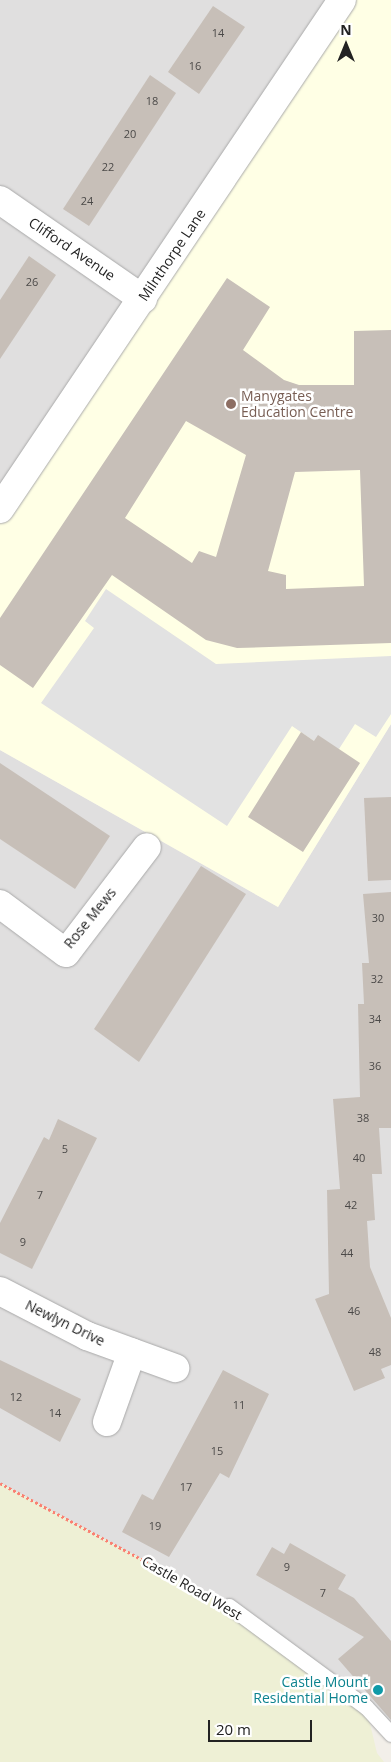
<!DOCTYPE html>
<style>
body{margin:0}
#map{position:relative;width:391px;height:1762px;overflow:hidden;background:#f2efe9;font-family:"Open Sans",sans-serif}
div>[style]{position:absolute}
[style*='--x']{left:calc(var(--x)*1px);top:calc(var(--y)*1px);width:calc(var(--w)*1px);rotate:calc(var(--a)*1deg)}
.residential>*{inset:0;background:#e0dfdf}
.education>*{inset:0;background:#ffffe5}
.farmland>*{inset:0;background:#eef0d5}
.parking>*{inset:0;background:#e2e2e2}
.building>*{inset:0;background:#c7bfb8}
.path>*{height:3px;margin-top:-1.5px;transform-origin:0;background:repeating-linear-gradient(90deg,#fa8072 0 2.5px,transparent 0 5px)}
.roads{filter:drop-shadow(0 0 1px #a9a9a9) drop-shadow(0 0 1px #a9a9a9)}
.service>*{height:15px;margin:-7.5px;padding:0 7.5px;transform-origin:7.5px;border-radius:7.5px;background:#fff}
.minor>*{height:28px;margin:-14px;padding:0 14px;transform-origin:14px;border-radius:14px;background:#fff}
.dots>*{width:14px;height:14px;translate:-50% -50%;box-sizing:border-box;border:2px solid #fff;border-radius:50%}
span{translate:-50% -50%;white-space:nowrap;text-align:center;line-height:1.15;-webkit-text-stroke:5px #fff;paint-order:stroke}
.number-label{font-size:11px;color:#4b4948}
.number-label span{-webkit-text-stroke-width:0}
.street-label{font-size:14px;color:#222}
.education-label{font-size:14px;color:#785e54}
.left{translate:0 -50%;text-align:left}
.culture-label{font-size:14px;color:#0d838f}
.right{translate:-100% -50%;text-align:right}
.north{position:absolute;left:321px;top:20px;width:50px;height:50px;-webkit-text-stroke:4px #fff;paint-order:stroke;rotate:0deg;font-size:14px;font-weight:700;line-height:20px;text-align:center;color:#222}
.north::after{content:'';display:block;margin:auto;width:18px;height:22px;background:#222;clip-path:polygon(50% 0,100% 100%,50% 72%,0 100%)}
.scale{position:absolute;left:208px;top:1720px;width:104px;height:22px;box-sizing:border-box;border:2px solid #222;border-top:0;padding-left:6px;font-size:15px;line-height:18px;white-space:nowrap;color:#222;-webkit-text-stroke:4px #fff;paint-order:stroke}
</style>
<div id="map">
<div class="residential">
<div style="clip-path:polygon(0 0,342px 0,0 509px)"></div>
<div style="clip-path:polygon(391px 724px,391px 1734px,229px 1606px,0 1483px,0 750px,278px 907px)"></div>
</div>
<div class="education">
<div style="clip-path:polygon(342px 0,391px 0,391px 724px,278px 907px,0 750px,0 509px)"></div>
</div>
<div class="farmland">
<div style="clip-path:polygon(0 1483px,229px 1606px,366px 1707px,377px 1753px,384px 1762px,0 1762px)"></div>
</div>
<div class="parking">
<div style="clip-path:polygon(106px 589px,216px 664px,391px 656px,391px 714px,376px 737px,355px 724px,339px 749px,314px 741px,292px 726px,227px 826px,41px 703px,94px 628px,85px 621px)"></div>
</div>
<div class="building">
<div style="clip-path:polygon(213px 6px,245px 27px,199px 94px,168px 72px)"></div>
<div style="clip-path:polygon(150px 75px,176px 93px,89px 226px,63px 209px)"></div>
<div style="clip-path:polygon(29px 256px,56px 275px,0 359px,0 300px)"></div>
<div style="clip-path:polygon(evenodd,227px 278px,270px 307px,243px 350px,284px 380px,299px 385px,354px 385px,354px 331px,391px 330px,391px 643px,237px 648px,206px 640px,112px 575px,33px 688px,0 665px,0 618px,227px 278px,186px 421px,246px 455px,216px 557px,199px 551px,192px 563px,125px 518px,186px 421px,227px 278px,360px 470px,364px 586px,286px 589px,286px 575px,268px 571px,295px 472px,360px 470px)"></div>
<div style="clip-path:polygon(301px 732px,314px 741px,318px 735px,360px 763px,303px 852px,248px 817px)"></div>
<div style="clip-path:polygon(0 763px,110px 836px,75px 889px,0 839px)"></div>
<div style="clip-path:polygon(391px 797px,391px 880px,368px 881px,364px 798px)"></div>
<div style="clip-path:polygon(201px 866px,246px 894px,139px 1062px,94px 1029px)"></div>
<div style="clip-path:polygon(391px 892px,391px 1128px,379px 1128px,382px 1174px,372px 1174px,375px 1220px,367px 1221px,370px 1267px,391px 1318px,391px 1365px,381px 1369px,385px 1378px,354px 1391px,315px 1299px,329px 1294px,327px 1190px,340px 1189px,333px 1099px,360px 1097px,358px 1004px,364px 1004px,362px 963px,369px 963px,363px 894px)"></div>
<div style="clip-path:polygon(58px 1119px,97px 1138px,32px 1269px,0 1253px,0 1223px,44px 1137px,49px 1140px)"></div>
<div style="clip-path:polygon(0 1360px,81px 1399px,60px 1442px,0 1408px)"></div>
<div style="clip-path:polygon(223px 1370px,269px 1394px,229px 1478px,220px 1473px,169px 1557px,122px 1532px,142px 1494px,153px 1500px)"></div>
<div style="clip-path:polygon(290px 1543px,346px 1575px,338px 1589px,354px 1598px,391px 1641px,391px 1720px,338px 1659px,364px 1637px,256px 1575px,272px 1547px,284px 1554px)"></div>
</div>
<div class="path">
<div style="--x:0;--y:1483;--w:234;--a:28.3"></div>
</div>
<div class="roads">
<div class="service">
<div style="--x:229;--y:1606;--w:170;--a:36.4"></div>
<div style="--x:366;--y:1707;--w:37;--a:47"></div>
</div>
<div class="minor">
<div style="--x:0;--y:200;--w:174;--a:34.7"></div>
<div style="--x:0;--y:509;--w:613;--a:-56.1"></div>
<div style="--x:0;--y:904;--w:82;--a:36.6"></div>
<div style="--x:66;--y:953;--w:133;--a:-52.6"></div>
<div style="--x:0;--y:1291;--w:98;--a:27.3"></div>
<div style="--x:87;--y:1336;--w:94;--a:20"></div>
<div style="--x:107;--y:1422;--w:74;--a:-70.3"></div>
</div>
</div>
<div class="dots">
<div style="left:231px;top:404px;background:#8d6e63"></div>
<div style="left:378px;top:1690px;background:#0f9aa8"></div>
</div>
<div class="number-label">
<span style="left:218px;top:33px">14</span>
<span style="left:195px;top:66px">16</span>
<span style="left:152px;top:101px">18</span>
<span style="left:130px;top:134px">20</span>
<span style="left:108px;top:167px">22</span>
<span style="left:87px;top:201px">24</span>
<span style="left:32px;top:282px">26</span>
<span style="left:378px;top:918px">30</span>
<span style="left:377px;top:979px">32</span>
<span style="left:375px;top:1019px">34</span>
<span style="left:375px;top:1066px">36</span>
<span style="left:363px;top:1118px">38</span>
<span style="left:65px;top:1149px">5</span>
<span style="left:359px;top:1158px">40</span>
<span style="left:40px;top:1195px">7</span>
<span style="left:351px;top:1205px">42</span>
<span style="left:23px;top:1242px">9</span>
<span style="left:347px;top:1253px">44</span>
<span style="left:354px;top:1311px">46</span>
<span style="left:375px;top:1352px">48</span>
<span style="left:16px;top:1397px">12</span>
<span style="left:239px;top:1405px">11</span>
<span style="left:55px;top:1413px">14</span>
<span style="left:217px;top:1451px">15</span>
<span style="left:186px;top:1487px">17</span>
<span style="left:155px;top:1526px">19</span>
<span style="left:287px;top:1567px">9</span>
<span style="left:323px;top:1593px">7</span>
</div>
<div class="street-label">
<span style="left:72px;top:249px;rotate:34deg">Clifford Avenue</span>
<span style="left:172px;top:255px;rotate:-56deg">Milnthorpe Lane</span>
<span style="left:90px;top:918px;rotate:-51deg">Rose Mews</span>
<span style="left:65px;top:1323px;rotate:26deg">Newlyn Drive</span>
<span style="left:192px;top:1588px;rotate:30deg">Castle Road West</span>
</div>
<div class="education-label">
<span class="left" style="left:241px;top:404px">Manygates<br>Education Centre</span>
</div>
<div class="culture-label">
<span class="right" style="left:368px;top:1690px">Castle Mount<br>Residential Home</span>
</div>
<div class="north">N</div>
<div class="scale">20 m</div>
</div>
